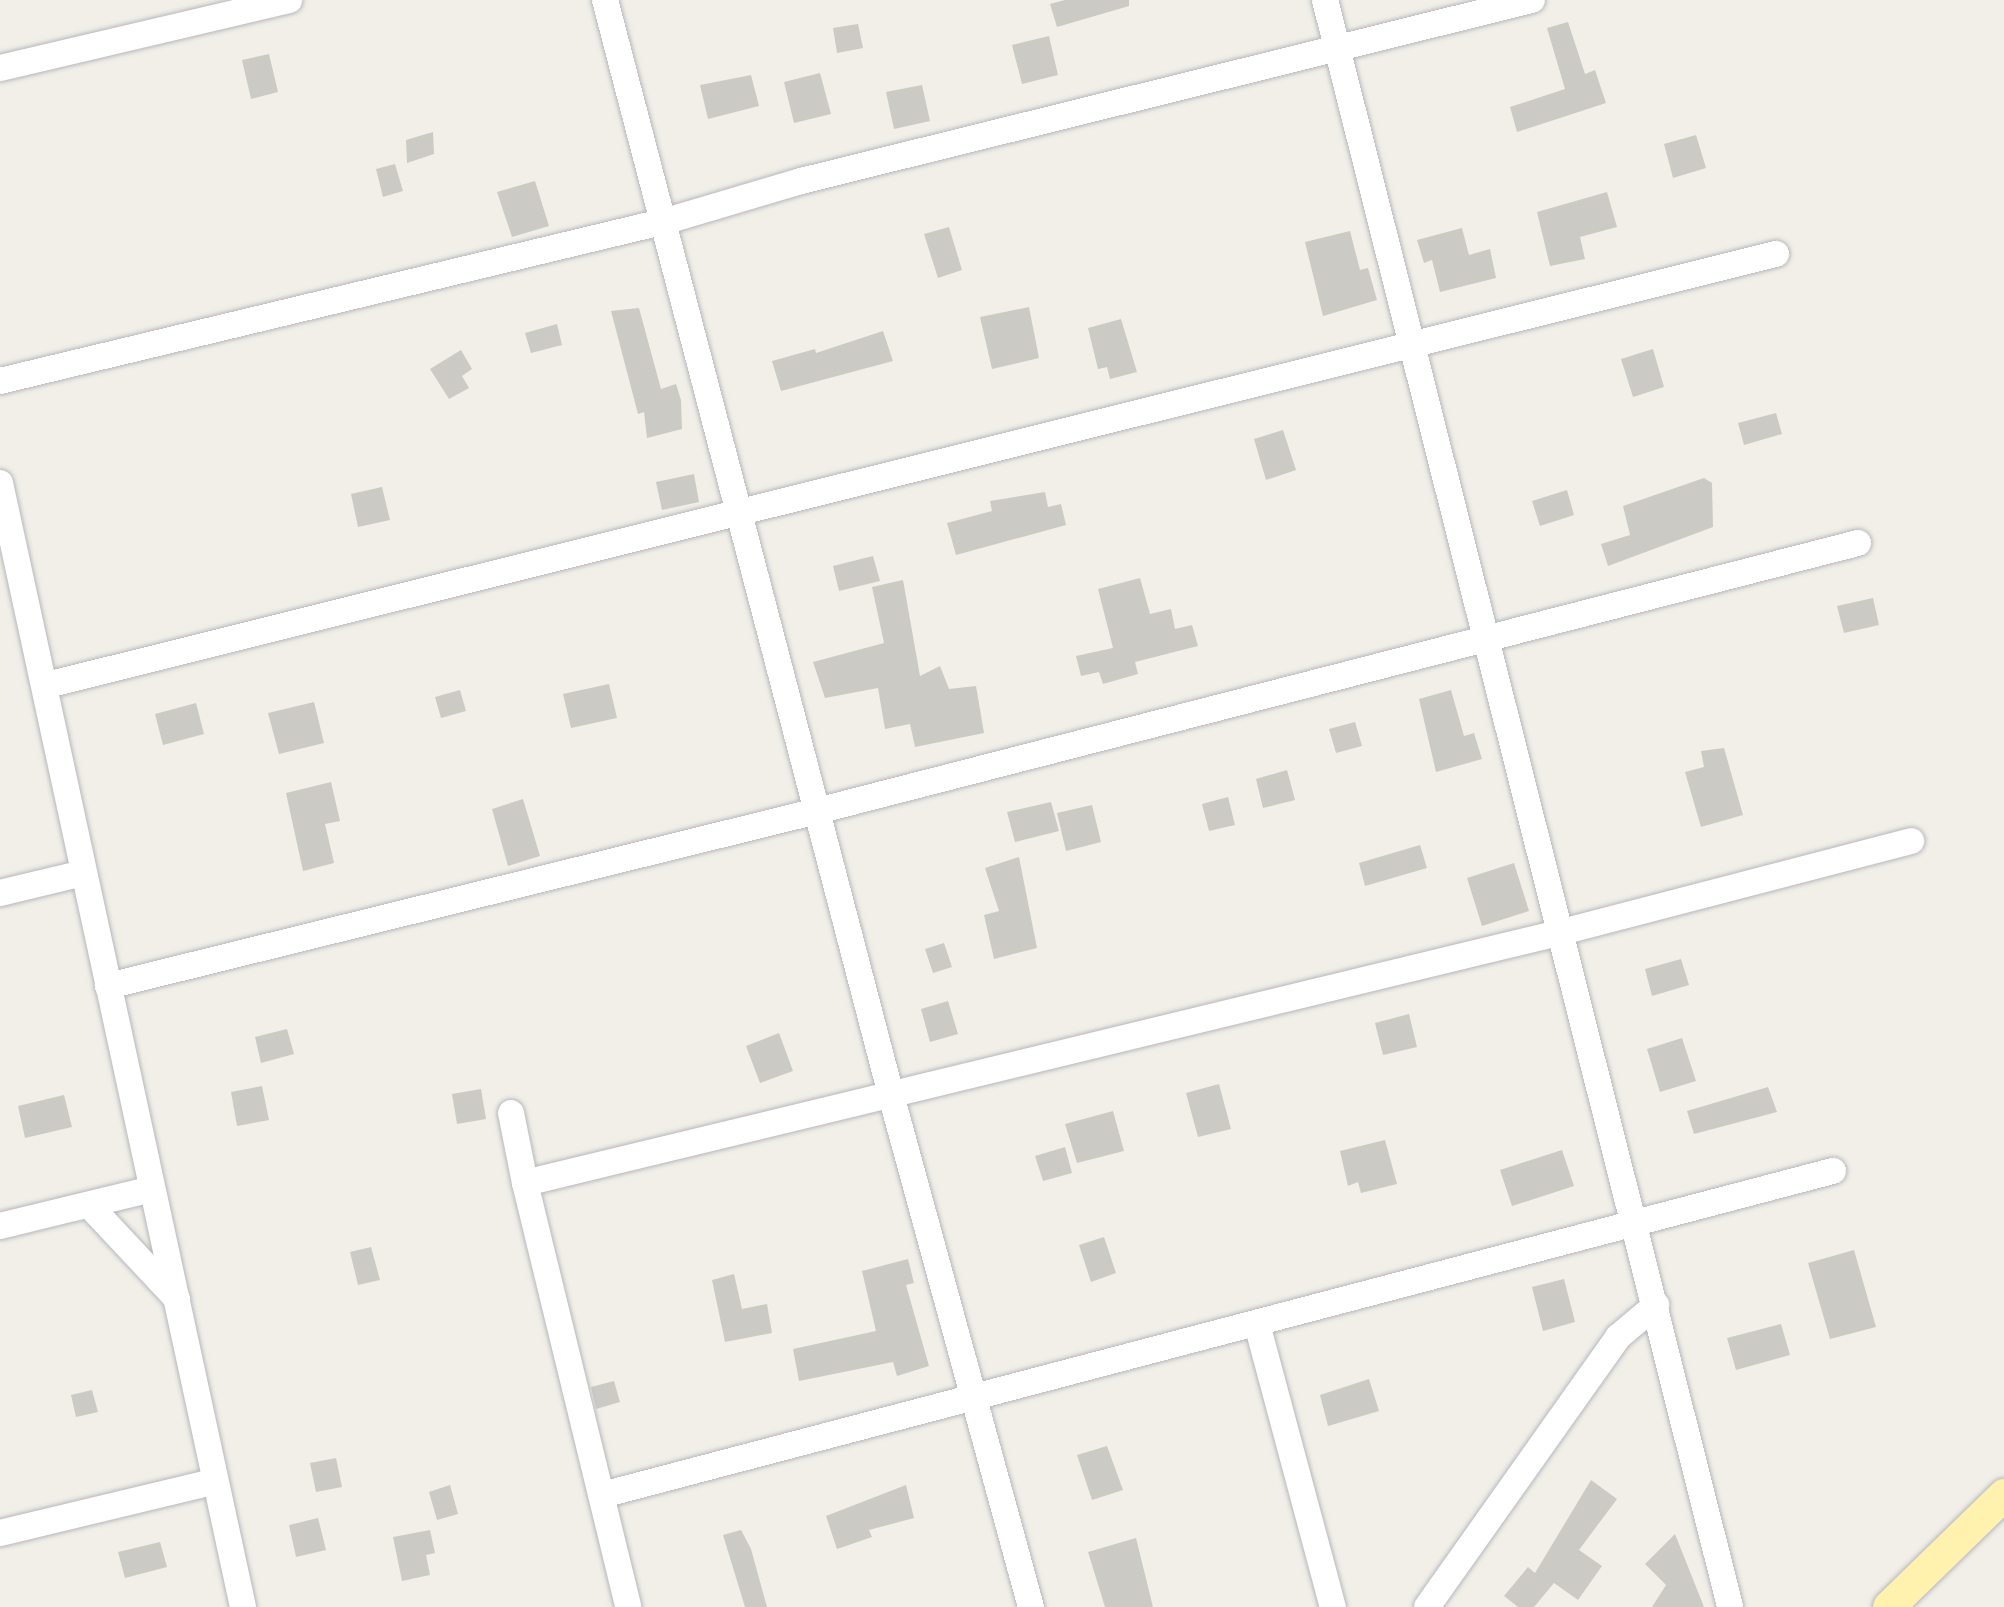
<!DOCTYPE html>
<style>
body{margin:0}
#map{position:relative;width:2004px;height:1607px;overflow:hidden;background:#f1efe8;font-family:Mulish,sans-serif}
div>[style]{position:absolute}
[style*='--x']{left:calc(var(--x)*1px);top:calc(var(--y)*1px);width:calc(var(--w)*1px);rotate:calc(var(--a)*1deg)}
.building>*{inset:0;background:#cccac5}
.roads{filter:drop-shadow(0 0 2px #b5b8bc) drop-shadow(0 0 2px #b5b8bc)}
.minor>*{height:26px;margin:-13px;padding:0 13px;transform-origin:13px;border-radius:13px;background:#fff}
.major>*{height:32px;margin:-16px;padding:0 16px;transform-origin:16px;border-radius:16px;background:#fff2af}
span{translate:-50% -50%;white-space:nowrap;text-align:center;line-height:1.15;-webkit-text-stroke:6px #fff;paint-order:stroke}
</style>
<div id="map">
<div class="building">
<div style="clip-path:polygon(1065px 0,1129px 0,1129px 6px,1057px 27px,1050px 4px)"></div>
<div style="clip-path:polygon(1568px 22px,1585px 74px,1595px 70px,1606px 103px,1517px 132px,1510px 107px,1565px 89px,1547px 28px)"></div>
<div style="clip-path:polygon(858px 24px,863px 48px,837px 53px,833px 28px)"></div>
<div style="clip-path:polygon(1049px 36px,1058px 75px,1022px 84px,1012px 45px)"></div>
<div style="clip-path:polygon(269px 54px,278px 92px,251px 99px,242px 60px)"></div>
<div style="clip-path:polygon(820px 73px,831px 114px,794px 123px,784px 82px)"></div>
<div style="clip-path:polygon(751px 75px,759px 106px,708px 119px,700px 85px)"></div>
<div style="clip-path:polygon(922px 85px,930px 121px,894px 129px,886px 92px)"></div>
<div style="clip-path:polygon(433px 132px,434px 154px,407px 163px,406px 140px)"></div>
<div style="clip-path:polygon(1696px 135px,1706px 168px,1673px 178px,1664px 144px)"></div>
<div style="clip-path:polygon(395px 164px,403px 191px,383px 197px,376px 169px)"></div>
<div style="clip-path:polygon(535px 181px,549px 226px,512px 237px,497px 192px)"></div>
<div style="clip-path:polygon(1607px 192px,1617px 227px,1580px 237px,1585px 259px,1550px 266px,1537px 212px)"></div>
<div style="clip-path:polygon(949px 227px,962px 270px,938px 278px,924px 234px)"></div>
<div style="clip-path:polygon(1462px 228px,1469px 255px,1490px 249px,1496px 278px,1440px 292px,1432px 260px,1424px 263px,1417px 240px)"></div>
<div style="clip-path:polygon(1350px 231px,1360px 270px,1368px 268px,1377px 300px,1323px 316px,1305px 242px)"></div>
<div style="clip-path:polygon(1029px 307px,1039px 358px,992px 369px,980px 317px)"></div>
<div style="clip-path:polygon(639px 308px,661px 389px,676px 384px,681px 400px,682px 429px,647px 438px,644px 412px,638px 414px,611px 311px)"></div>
<div style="clip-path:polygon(1121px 319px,1137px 372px,1110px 379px,1107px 367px,1098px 369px,1088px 328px)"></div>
<div style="clip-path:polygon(557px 324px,562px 345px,531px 353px,525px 333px)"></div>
<div style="clip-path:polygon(883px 331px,893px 361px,781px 391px,772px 361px,815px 349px,816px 353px)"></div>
<div style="clip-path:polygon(1653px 349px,1664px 387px,1633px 397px,1621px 359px)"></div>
<div style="clip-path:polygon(461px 350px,472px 369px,462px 376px,469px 388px,449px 399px,430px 369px)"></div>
<div style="clip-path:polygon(1776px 413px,1782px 434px,1744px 445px,1738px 423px)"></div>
<div style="clip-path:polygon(1283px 430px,1296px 470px,1266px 480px,1254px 439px)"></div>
<div style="clip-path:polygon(694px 474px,699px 502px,662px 510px,656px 482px)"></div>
<div style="clip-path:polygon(1704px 478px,1712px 483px,1713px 527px,1608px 566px,1601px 544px,1630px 535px,1623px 506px)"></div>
<div style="clip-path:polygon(382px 487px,390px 520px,358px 527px,351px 494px)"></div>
<div style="clip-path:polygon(1567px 490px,1574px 515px,1540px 526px,1532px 501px)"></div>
<div style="clip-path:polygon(1045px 492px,1048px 507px,1061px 504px,1066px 525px,956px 555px,947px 523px,992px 511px,990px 501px)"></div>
<div style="clip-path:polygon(873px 556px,880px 581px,839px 591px,833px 566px)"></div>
<div style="clip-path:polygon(1140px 578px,1150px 614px,1171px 609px,1175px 629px,1192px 625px,1198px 646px,1135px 662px,1138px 674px,1103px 684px,1099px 672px,1081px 676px,1076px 656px,1113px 648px,1098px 589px)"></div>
<div style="clip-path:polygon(903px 580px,920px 676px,940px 666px,949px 689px,976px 686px,984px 733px,915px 747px,910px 724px,885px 729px,878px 688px,825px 698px,813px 662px,884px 643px,872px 587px)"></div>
<div style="clip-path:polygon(1873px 598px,1879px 625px,1844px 633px,1837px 606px)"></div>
<div style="clip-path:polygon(609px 684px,617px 718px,571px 728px,563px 694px)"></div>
<div style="clip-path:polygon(460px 690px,466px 711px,441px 718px,435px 697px)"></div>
<div style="clip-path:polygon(1451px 690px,1464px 736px,1474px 733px,1482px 759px,1436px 772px,1419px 699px)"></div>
<div style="clip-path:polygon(314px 702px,324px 743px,279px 754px,268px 713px)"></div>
<div style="clip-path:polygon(196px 703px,204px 734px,163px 745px,155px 714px)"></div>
<div style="clip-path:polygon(1355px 722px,1362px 746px,1336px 753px,1329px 729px)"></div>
<div style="clip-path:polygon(1724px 748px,1743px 815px,1701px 827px,1685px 772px,1704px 767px,1701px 751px)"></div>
<div style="clip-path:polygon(1287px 770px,1295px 800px,1263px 808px,1256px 779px)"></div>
<div style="clip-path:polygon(331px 782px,340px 821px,325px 824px,334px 863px,303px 871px,286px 793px)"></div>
<div style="clip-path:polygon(1228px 797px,1235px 825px,1209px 831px,1202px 804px)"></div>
<div style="clip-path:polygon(523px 799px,540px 856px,508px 866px,492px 809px)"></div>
<div style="clip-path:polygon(1051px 802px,1059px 831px,1015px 842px,1007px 812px)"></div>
<div style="clip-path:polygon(1092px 805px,1101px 842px,1066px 851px,1057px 813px)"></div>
<div style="clip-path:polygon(1420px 845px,1427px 868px,1365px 886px,1359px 863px)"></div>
<div style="clip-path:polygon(1019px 857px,1037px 948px,994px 959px,984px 915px,999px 911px,985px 868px)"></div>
<div style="clip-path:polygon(1514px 863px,1529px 911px,1482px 926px,1467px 878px)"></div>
<div style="clip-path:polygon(944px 943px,952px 967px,933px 973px,925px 949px)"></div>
<div style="clip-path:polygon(1681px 959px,1689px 985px,1652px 996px,1645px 969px)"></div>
<div style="clip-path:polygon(948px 1001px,958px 1034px,930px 1042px,921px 1009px)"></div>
<div style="clip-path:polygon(1409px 1014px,1417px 1047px,1383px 1055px,1375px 1023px)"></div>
<div style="clip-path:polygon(287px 1029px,294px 1054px,261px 1063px,255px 1037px)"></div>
<div style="clip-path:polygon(779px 1033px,793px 1071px,760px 1083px,746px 1046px)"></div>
<div style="clip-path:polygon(1682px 1038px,1696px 1081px,1660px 1092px,1647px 1049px)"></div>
<div style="clip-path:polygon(1219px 1084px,1231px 1129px,1198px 1137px,1186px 1093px)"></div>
<div style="clip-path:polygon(262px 1086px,269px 1120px,237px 1126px,231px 1092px)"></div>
<div style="clip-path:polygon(1768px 1087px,1777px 1112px,1694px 1134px,1687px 1111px)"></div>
<div style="clip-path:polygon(481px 1089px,486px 1119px,457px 1124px,452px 1094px)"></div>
<div style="clip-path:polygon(64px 1095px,72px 1127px,25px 1138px,18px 1106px)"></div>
<div style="clip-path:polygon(1113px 1111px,1124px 1151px,1077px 1163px,1065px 1124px)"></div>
<div style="clip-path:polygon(1385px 1140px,1397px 1184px,1361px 1193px,1358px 1182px,1348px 1186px,1340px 1151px)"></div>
<div style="clip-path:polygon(1065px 1147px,1072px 1173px,1043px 1181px,1035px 1156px)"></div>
<div style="clip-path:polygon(1562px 1150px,1574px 1186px,1512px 1206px,1500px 1170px)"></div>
<div style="clip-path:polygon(1104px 1237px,1116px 1273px,1091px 1282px,1079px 1245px)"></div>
<div style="clip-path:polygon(371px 1247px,380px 1280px,358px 1285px,350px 1252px)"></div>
<div style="clip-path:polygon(1854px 1250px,1876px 1327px,1830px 1339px,1808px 1263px)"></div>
<div style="clip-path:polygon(908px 1259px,914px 1283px,906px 1285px,929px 1366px,897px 1376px,893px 1362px,799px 1381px,793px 1349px,876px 1331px,862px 1271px)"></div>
<div style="clip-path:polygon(734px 1274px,742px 1309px,767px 1304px,772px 1333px,725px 1342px,712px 1280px)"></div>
<div style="clip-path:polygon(1564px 1279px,1575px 1322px,1543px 1331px,1532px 1287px)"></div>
<div style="clip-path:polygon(1781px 1324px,1790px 1355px,1736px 1370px,1727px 1338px)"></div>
<div style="clip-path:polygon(1369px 1379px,1379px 1411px,1328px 1426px,1320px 1395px)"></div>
<div style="clip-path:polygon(614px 1381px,620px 1402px,596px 1409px,591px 1387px)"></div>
<div style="clip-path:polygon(92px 1390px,98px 1412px,76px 1417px,71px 1395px)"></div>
<div style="clip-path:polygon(1107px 1446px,1123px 1490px,1092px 1500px,1077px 1455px)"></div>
<div style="clip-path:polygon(336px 1458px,342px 1487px,316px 1492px,310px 1463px)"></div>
<div style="clip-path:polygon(1591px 1480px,1617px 1499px,1579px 1550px,1602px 1566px,1578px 1600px,1554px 1583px,1534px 1607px,1518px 1607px,1504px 1596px,1528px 1567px,1535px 1573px)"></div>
<div style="clip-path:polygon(450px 1485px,458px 1514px,437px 1520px,429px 1492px)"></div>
<div style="clip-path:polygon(906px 1485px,914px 1518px,869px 1530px,872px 1537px,837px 1549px,826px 1516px)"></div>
<div style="clip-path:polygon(318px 1518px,326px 1550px,296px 1557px,289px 1525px)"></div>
<div style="clip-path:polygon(430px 1530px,435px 1553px,426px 1555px,430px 1575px,402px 1581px,393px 1537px)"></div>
<div style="clip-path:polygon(741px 1530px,751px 1549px,767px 1607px,745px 1607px,723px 1535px)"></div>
<div style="clip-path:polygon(1675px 1534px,1704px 1607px,1652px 1607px,1666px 1585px,1645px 1564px)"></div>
<div style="clip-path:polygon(1136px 1538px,1153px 1607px,1105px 1607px,1088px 1552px)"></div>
<div style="clip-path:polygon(160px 1542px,167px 1567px,125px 1578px,118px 1552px)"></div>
</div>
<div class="roads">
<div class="minor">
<div style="--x:605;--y:0;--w:1132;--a:75.36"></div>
<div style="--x:891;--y:1095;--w:531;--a:74.71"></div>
<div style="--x:1325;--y:0;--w:1657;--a:75.85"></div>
<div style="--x:0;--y:68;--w:297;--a:-13.2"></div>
<div style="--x:0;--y:381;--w:685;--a:-13.51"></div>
<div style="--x:666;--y:221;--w:141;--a:-16.5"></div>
<div style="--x:801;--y:181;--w:753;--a:-13.91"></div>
<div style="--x:0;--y:483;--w:1150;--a:77.8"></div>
<div style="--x:47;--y:685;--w:1782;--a:-14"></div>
<div style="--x:0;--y:893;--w:85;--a:-13.5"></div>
<div style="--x:108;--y:986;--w:730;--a:-13.86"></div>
<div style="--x:817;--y:811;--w:1075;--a:-14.44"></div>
<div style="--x:511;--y:1113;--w:71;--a:78.7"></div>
<div style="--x:525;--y:1183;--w:1063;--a:-13.6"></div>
<div style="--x:1558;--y:933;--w:365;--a:-14.6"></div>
<div style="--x:525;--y:1183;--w:436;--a:76.3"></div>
<div style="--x:89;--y:1205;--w:129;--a:46.9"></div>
<div style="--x:0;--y:1226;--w:156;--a:-13.7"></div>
<div style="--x:1257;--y:1324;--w:293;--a:75"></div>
<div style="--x:602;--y:1495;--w:1273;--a:-14.75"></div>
<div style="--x:0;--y:1533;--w:219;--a:-13.5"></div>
<div style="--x:1427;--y:1607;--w:331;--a:-54.7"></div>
<div style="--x:1618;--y:1337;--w:50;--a:-40.1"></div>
</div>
<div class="major">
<div style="--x:1889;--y:1607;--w:161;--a:-44.2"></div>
</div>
</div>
</div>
